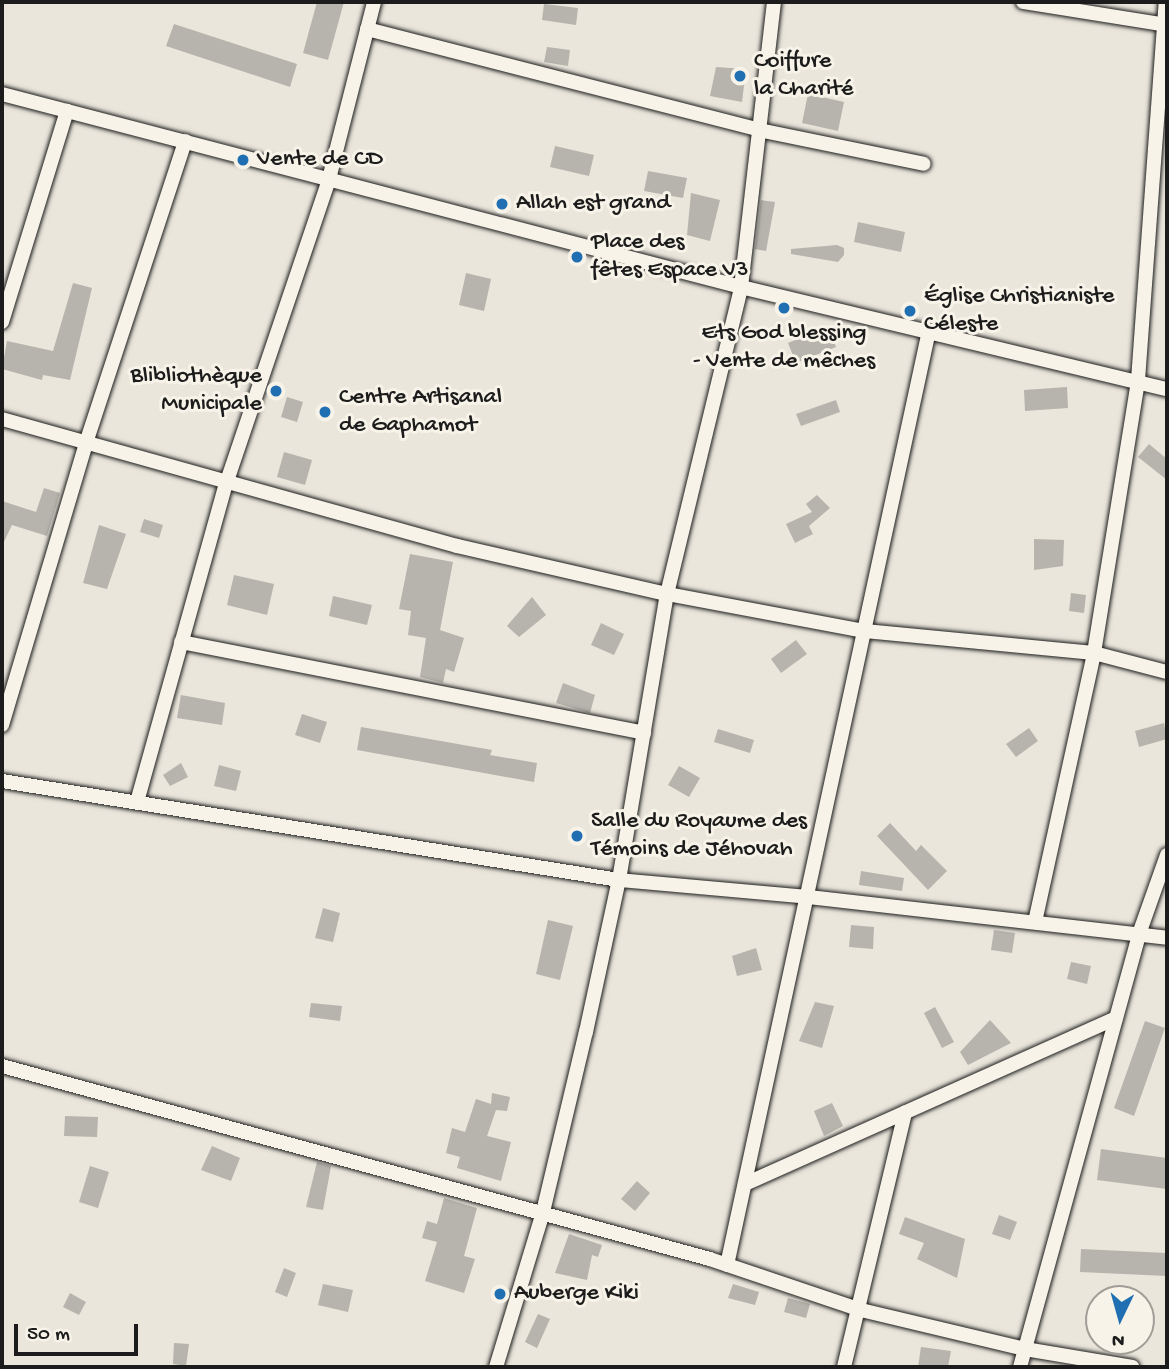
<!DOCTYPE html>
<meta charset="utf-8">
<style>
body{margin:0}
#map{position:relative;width:1169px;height:1369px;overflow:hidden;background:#eae6dc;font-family:"Gochi Hand",sans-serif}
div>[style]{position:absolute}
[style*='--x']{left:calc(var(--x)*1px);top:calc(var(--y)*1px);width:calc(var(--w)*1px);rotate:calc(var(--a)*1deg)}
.building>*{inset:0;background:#b6b4ac}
.roads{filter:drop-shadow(0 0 2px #1c1c1c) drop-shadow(0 0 2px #1c1c1c)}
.street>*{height:14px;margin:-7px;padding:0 7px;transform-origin:7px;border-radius:7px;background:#f7f3e8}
.dots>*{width:19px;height:19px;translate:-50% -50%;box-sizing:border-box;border:4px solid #f7f3e8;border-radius:50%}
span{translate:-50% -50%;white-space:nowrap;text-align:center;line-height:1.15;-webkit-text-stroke:6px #f7f3e8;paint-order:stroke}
.poi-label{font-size:24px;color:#1c1c1c}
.left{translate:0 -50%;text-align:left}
.right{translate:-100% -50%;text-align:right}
.frame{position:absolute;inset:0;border:4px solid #1c1c1c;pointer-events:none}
.north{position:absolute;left:1085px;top:1285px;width:70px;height:70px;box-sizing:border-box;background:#f7f3e8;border:2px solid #9f9d96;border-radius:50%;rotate:185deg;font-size:19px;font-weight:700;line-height:28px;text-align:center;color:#1c1c1c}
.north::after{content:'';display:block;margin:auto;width:24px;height:32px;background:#1f6fb2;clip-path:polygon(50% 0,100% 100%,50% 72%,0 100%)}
.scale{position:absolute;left:14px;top:1324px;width:124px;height:32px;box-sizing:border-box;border:4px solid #1c1c1c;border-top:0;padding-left:9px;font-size:21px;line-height:24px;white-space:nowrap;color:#1c1c1c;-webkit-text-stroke:5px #f7f3e8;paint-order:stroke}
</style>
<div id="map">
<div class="building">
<div style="clip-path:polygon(317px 2px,344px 2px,328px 60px,303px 53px)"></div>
<div style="clip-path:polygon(544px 4px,578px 8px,576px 25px,542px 20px)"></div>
<div style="clip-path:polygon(174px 24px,297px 64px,290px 87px,166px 46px)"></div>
<div style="clip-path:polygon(547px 47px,570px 50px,568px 66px,544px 62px)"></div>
<div style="clip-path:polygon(716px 67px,746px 69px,742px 102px,710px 96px)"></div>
<div style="clip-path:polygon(808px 94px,844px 102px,838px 131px,802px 123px)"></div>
<div style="clip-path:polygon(555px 146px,594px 155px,589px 176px,550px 167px)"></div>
<div style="clip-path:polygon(648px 171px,687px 178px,683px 198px,644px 191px)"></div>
<div style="clip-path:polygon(691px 193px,720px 200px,710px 241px,687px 235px)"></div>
<div style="clip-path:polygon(761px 200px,775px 202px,766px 251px,755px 249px)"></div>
<div style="clip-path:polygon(858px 222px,905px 232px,901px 252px,854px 242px)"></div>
<div style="clip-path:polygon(837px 245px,844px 248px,844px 255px,838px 262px,791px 254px,791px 249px)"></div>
<div style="clip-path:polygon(466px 273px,491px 279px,484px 311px,459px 305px)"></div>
<div style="clip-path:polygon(73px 283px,92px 288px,70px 380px,43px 375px,42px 380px,2px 369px,7px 341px,53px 351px)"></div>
<div style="clip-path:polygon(828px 327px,836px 347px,796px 363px,788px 343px)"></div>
<div style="clip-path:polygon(1067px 387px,1068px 408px,1025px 411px,1024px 390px)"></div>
<div style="clip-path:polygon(287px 397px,303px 402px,297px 422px,281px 417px)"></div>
<div style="clip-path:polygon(836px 400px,840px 412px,801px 426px,796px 414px)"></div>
<div style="clip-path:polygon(1149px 444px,1167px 459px,1167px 480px,1138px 457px)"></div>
<div style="clip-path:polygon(284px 452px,312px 460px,305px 485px,277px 477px)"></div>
<div style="clip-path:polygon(44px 488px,60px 493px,47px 536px,12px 525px,2px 546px,2px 501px,36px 512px)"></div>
<div style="clip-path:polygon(817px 495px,830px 508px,809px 526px,813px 534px,795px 543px,786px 524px,812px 512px,806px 504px)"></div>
<div style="clip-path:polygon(144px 519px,163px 525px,159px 538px,140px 532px)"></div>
<div style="clip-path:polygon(99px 525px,126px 534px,107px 589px,83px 583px)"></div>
<div style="clip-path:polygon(1034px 539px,1064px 540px,1063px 566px,1034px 570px)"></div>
<div style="clip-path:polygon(410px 554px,453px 562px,440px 630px,464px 638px,454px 672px,446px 669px,443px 683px,420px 677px,426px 638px,408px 635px,411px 611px,399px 609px)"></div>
<div style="clip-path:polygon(234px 575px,274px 584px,267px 615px,227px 605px)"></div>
<div style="clip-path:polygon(1071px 593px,1086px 595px,1084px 613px,1069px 611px)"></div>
<div style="clip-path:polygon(333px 596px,372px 605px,367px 625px,329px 616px)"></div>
<div style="clip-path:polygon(532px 597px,546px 615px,519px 637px,507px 626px)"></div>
<div style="clip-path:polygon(601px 623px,624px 634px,614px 655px,591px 645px)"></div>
<div style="clip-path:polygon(796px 640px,807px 654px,781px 673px,771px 659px)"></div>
<div style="clip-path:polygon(563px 683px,595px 695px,590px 713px,556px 703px)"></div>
<div style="clip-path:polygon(181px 695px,225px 703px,222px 725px,177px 718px)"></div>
<div style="clip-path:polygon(302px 714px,327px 722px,320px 743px,295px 735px)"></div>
<div style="clip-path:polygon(1164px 723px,1167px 739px,1139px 747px,1135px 731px)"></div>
<div style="clip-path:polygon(361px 727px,492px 750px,490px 755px,537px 763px,534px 782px,357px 750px)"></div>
<div style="clip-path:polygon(1029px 728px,1038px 741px,1016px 757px,1006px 744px)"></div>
<div style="clip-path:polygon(718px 729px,754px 740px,750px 753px,714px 742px)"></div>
<div style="clip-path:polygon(181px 763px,188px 777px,170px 786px,163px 775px)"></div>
<div style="clip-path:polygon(219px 765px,241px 771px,236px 791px,214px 786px)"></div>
<div style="clip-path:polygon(679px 766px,700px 778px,689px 797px,668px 785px)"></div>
<div style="clip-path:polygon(890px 823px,916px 851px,921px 845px,947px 871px,928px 890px,877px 836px)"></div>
<div style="clip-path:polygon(861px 871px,904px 878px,902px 891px,859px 885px)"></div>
<div style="clip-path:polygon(323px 908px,340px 913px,333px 942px,315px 938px)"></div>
<div style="clip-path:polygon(548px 920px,573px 926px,560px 980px,536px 974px)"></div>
<div style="clip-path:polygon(851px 925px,874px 927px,873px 949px,849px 947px)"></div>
<div style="clip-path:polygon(994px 930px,1015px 933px,1012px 953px,991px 950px)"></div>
<div style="clip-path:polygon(756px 948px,762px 970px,737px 976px,732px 956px)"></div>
<div style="clip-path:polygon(1071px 962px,1091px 966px,1087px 984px,1067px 979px)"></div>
<div style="clip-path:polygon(815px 1002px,834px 1006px,822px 1048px,799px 1041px)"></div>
<div style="clip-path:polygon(311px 1003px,342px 1006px,340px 1021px,309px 1017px)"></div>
<div style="clip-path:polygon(935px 1007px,954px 1042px,942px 1048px,924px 1013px)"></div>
<div style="clip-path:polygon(990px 1020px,1011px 1043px,968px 1065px,960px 1052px)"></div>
<div style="clip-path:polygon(1145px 1021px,1165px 1028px,1134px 1116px,1114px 1108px)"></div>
<div style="clip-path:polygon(492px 1093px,510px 1097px,507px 1111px,496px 1110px,487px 1136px,511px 1142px,501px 1181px,457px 1168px,460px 1157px,446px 1153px,452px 1128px,465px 1132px,476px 1099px,491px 1104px)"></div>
<div style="clip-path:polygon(832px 1103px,843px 1126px,824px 1136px,814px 1111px)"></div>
<div style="clip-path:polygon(65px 1116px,98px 1117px,97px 1137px,64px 1136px)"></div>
<div style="clip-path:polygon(212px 1146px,240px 1158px,231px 1181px,201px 1170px)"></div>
<div style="clip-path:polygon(1101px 1149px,1167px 1158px,1167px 1189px,1097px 1180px)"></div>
<div style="clip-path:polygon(317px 1162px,331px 1166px,323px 1210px,306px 1207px)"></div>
<div style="clip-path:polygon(90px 1166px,109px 1172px,98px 1208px,79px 1202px)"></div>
<div style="clip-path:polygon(637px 1181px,650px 1193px,635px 1211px,621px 1199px)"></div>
<div style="clip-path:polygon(444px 1198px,477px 1208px,464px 1256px,475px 1259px,464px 1293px,425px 1281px,437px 1242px,422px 1238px,427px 1221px,437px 1224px)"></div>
<div style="clip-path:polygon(999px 1215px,1017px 1222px,1010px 1240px,992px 1234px)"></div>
<div style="clip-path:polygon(905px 1217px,965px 1239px,957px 1278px,917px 1259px,924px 1243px,899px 1234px)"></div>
<div style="clip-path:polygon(569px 1234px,602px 1245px,598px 1257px,592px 1255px,587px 1280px,555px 1273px)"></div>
<div style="clip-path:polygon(1081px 1249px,1167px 1253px,1167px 1276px,1080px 1272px)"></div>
<div style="clip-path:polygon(284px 1268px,296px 1273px,287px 1297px,275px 1292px)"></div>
<div style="clip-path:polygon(323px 1284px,353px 1290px,348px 1312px,318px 1305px)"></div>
<div style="clip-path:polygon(733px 1284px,759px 1292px,755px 1305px,728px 1298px)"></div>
<div style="clip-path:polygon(70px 1293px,86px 1302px,79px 1315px,63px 1307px)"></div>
<div style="clip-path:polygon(788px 1298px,810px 1304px,806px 1318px,784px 1312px)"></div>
<div style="clip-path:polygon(538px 1314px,550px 1319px,537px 1348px,525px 1342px)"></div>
<div style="clip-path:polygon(174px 1343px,189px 1344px,186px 1366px,173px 1364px)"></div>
<div style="clip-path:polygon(921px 1347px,951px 1351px,948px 1367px,918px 1367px)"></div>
</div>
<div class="roads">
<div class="street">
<div style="--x:1023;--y:2;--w:146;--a:9.1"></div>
<div style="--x:367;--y:29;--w:405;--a:14.4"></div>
<div style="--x:759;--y:130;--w:168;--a:11.6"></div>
<div style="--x:2;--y:94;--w:764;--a:14.64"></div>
<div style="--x:741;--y:287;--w:438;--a:13.5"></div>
<div style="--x:2;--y:322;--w:221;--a:-72.9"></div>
<div style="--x:2;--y:419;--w:472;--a:15.6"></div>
<div style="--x:457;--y:546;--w:215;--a:12.9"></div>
<div style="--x:667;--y:594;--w:201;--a:10.6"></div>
<div style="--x:865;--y:631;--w:230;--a:5.5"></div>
<div style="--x:1094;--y:653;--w:75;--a:14.6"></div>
<div style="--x:181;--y:642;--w:472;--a:11.1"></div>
<div style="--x:2;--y:725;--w:291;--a:-73.4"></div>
<div style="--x:85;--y:446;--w:321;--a:-71.8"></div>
<div style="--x:2;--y:781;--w:625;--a:9.12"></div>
<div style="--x:619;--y:880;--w:191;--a:5.1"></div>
<div style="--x:809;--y:897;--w:360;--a:6.5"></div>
<div style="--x:137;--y:802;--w:330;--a:-74.4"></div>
<div style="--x:226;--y:484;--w:322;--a:-71.3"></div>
<div style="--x:329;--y:179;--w:183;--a:-75.7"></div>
<div style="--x:1035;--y:922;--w:275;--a:-77.6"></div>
<div style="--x:1094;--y:653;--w:277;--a:-80.8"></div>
<div style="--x:1138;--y:380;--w:379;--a:-85.8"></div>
<div style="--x:2;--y:1066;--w:734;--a:15.25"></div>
<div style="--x:710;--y:1259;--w:159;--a:18.7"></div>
<div style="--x:861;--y:1310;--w:169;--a:13.4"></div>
<div style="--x:1025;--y:1349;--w:109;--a:9.5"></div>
<div style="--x:745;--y:1184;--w:406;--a:-24.1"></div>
<div style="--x:727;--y:1265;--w:956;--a:-77.8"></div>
<div style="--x:496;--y:1367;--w:158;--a:-73.1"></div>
<div style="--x:542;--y:1216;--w:189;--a:-76.6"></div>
<div style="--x:586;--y:1032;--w:156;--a:-77.8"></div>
<div style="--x:619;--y:880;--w:290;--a:-80.5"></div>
<div style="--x:667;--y:594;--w:316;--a:-76.4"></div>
<div style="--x:741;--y:287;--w:287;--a:-83.4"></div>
<div style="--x:844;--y:1367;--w:262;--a:-76.5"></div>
<div style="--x:1020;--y:1367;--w:449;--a:-74.6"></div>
<div style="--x:1139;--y:934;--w:84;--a:-70.5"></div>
</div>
</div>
<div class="dots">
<div style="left:740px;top:76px;background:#1f6fb2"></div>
<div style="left:243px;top:160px;background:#1f6fb2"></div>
<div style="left:502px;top:204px;background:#1f6fb2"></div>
<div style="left:577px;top:257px;background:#1f6fb2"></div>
<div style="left:784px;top:308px;background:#1f6fb2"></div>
<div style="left:910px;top:311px;background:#1f6fb2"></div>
<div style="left:276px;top:391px;background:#1f6fb2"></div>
<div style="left:325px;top:412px;background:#1f6fb2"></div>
<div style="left:577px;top:836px;background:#1f6fb2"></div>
<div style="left:500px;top:1294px;background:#1f6fb2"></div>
</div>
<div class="poi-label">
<span class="left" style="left:754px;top:76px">Coiffure<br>la Charité</span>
<span class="left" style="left:257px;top:160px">Vente de CD</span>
<span class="left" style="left:516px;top:204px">Allah est grand</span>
<span class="left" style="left:591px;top:257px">Place des<br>fêtes Espace V3</span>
<span class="left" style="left:924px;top:311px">Église Christianiste<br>Céleste</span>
<span style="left:784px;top:348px">Ets God blessing<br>- Vente de mêches</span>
<span class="right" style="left:262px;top:391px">Blibliothèque<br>Municipale</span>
<span class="left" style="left:339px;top:412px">Centre Artisanal<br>de Gaphamot</span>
<span class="left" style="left:591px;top:836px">Salle du Royaume des<br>Témoins de Jéhovah</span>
<span class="left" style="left:514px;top:1294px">Auberge Kiki</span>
</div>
<div class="frame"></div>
<div class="north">N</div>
<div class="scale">50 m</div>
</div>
